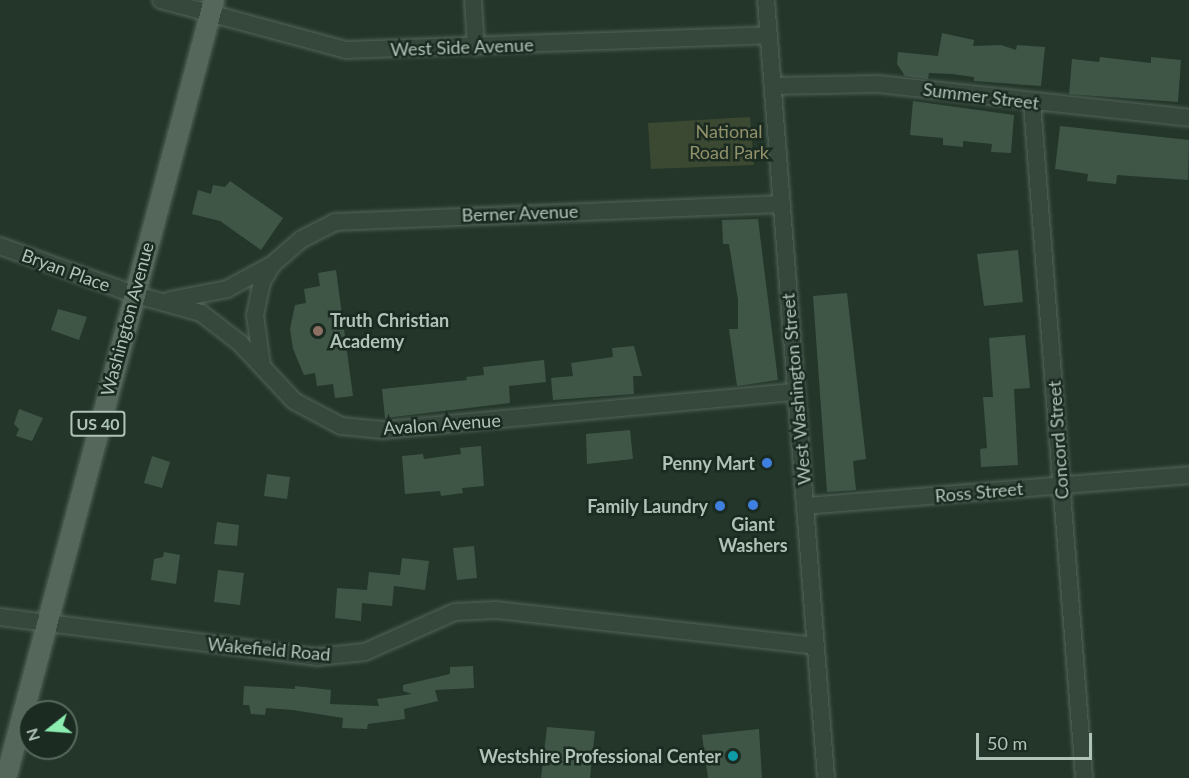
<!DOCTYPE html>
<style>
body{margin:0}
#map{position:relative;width:1189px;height:778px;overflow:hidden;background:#233629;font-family:Lato,sans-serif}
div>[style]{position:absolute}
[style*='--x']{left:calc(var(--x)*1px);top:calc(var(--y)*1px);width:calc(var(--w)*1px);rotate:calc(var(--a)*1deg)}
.green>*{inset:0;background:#3c4932}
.building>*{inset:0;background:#3f5647}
.roads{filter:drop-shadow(0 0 2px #53645a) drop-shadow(0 0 2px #53645a)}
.minor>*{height:16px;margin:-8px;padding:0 8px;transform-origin:8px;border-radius:8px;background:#36473c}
.major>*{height:20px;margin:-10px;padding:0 10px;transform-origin:10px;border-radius:10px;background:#54675a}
.dots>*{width:16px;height:16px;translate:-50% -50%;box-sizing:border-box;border:3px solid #1b2b21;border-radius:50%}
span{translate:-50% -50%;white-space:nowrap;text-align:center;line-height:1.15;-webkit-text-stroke:5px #1b2b21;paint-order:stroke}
.shield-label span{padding:2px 4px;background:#1b2b21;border:2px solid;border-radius:4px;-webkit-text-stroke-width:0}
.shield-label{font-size:16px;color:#b0c3b8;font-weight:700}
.street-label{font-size:18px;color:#b0c3b8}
.park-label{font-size:18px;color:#91916a}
.poi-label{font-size:18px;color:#b0c3b8;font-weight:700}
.left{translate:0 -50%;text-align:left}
.right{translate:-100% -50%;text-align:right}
.north{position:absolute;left:18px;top:700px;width:60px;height:60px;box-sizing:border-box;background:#1b2b21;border:2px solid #57685d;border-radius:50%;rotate:253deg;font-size:16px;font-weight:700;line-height:24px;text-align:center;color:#b0c3b8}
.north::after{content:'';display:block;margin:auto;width:21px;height:27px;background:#8cedb1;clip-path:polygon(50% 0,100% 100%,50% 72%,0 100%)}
.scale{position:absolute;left:976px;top:733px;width:116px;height:27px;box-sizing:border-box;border:3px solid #b0c3b8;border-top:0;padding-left:8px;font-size:18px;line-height:21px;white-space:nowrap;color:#b0c3b8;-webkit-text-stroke:4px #1b2b21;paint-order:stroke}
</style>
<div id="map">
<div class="green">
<div style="clip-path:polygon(750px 117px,754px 165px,651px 169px,648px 123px)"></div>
</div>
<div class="building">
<div style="clip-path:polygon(942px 33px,974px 40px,973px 46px,1001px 45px,1016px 50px,1017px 45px,1045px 47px,1041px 86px,974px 81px,974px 77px,952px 74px,929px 73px,928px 79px,905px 76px,897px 64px,898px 52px,938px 56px)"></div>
<div style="clip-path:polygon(1100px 57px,1151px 63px,1151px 57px,1181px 60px,1178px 102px,1069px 94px,1072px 59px,1099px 62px)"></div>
<div style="clip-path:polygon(913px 101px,1014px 115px,1011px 153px,991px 152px,992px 144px,963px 141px,963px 147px,943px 145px,943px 138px,910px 135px)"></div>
<div style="clip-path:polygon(1060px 126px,1189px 140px,1188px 180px,1117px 175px,1116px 184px,1087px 181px,1088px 174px,1055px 169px)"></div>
<div style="clip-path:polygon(230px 181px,283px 218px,261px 250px,220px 221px,192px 214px,198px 190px,211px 194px,213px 185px,225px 187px)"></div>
<div style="clip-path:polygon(758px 219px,778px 380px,737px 386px,729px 329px,738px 329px,738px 300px,729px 244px,723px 244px,722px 220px)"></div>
<div style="clip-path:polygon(1018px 250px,1023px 302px,984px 306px,977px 254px)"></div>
<div style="clip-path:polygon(336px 270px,353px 396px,335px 398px,333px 384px,317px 386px,315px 373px,304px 375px,293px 349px,290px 329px,295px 305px,306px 303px,304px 289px,320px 286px,318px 273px)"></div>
<div style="clip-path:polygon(847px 293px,866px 459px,853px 461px,856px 490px,827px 492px,813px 296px)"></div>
<div style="clip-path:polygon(58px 309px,87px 317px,79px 340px,51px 330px)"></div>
<div style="clip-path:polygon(1025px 335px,1030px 388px,1014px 389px,1018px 465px,981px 467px,980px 449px,987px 448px,983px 397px,993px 397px,989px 338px)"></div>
<div style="clip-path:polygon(634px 346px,642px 376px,633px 376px,634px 394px,553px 400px,551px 378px,573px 376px,571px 363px,613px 357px,612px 348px)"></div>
<div style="clip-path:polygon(544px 360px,546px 382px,509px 386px,510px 403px,385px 418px,382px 389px,467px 380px,466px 377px,484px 375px,483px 367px)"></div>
<div style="clip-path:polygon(19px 409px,43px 418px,32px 441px,16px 436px,19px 429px,14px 424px)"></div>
<div style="clip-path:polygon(630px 430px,633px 459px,587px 464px,586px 434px)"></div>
<div style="clip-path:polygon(481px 446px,484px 486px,462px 488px,463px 493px,441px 496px,440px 491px,405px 494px,402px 456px,423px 454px,424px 459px,461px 454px,460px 448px)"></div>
<div style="clip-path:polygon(152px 456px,170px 462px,162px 488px,144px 483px)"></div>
<div style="clip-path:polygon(267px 474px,290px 477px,287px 499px,264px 496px)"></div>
<div style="clip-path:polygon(217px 522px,239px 525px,237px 546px,214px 544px)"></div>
<div style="clip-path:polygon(474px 546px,477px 578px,457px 580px,453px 548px)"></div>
<div style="clip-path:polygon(164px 552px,180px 555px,176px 584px,151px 580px,154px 559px,163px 557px)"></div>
<div style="clip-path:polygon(402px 558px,429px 561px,425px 590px,394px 586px,392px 606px,362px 603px,361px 621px,335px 618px,337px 588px,367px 590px,369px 572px,400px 575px)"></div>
<div style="clip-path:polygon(218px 570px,244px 573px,240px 605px,214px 602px)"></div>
<div style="clip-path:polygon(473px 666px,474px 688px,435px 690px,438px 701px,404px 709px,405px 719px,368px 724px,367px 729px,342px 728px,343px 718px,293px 710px,266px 708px,265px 715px,251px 714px,249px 705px,243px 705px,244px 686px,295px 689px,295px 686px,331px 690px,330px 704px,379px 706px,377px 699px,412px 694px,403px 691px,403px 685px,450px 674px,450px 667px)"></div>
<div style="clip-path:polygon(547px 727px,595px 731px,590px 778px,541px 778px)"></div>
<div style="clip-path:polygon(759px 729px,762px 778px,708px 778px,702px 735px)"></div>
</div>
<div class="roads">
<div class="minor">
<div style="--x:161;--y:0;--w:192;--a:15.1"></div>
<div style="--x:346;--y:50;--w:423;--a:-2"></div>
<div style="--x:473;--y:0;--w:47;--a:86.3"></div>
<div style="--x:766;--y:0;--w:780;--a:85.59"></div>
<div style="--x:773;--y:86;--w:105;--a:-1.1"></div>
<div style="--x:878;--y:84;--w:313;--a:6.2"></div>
<div style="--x:1032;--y:103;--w:677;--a:85.59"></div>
<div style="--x:0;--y:246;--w:141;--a:19.8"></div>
<div style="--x:133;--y:294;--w:71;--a:15.6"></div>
<div style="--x:201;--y:313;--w:49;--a:37.6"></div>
<div style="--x:240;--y:343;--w:79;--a:47"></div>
<div style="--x:294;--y:401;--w:53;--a:28"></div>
<div style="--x:341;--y:426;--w:42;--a:5.4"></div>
<div style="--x:383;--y:430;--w:415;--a:-5.3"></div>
<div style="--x:170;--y:300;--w:58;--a:-10.9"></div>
<div style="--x:227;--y:289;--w:52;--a:-28.5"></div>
<div style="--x:273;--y:264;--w:38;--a:-41"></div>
<div style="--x:302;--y:239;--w:38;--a:-27"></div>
<div style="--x:336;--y:222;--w:445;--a:-2.3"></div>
<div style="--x:262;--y:366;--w:51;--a:-97.8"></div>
<div style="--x:255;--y:315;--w:34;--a:-78"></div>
<div style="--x:262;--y:282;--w:17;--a:-59"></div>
<div style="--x:805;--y:506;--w:385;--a:-4.6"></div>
<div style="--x:0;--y:617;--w:320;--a:7.2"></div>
<div style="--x:317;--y:657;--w:48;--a:-5.9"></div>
<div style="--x:365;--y:652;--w:98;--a:-24"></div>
<div style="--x:455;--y:612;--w:41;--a:-2.8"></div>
<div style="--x:496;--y:610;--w:322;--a:6.4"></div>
</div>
<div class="major">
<div style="--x:6;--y:778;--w:805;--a:-75.03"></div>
</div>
</div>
<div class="dots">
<div style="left:318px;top:331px;background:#8d6e63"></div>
<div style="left:767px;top:463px;background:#3f7fe0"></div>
<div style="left:753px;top:505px;background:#3f7fe0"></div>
<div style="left:720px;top:506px;background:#3f7fe0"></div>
<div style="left:733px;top:756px;background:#0f9aa8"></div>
</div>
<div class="shield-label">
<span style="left:98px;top:424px">US 40</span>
</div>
<div class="street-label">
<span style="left:462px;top:47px;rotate:-2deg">West Side Avenue</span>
<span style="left:981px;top:96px;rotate:7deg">Summer Street</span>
<span style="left:520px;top:213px;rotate:-2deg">Berner Avenue</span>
<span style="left:66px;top:270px;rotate:20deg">Bryan Place</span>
<span style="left:127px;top:319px;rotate:-75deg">Washington Avenue</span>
<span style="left:796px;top:389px;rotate:-95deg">West Washington Street</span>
<span style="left:442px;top:424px;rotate:-4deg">Avalon Avenue</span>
<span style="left:1058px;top:440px;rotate:-94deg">Concord Street</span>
<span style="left:979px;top:492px;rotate:-5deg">Ross Street</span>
<span style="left:269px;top:649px;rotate:5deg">Wakefield Road</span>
</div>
<div class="park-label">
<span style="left:729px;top:142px">National<br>Road Park</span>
</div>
<div class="poi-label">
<span class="left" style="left:330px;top:331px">Truth Christian<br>Academy</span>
<span class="right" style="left:755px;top:463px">Penny Mart</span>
<span class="right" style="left:708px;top:506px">Family Laundry</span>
<span style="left:753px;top:535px">Giant<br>Washers</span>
<span class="right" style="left:721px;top:756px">Westshire Professional Center</span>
</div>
<div class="north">N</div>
<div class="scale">50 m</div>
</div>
